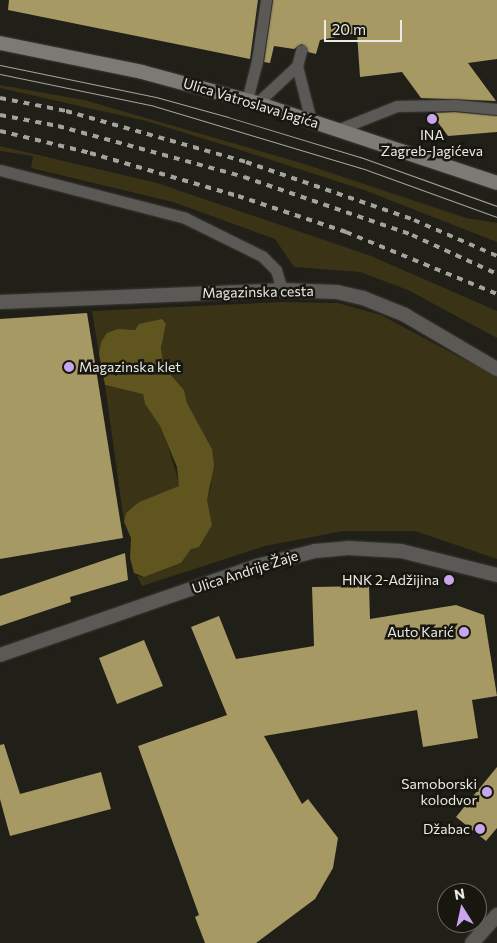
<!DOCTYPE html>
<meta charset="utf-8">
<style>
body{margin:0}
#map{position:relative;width:497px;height:943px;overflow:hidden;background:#201f18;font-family:Commissioner,sans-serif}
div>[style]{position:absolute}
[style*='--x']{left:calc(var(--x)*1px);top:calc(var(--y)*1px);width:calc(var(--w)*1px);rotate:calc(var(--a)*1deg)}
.green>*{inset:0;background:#3a3316}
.water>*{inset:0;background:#60541f}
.building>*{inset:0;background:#a69964}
.roads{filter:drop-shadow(0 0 1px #3c3b35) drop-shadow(0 0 1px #3c3b35)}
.service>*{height:11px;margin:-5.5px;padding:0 5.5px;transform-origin:5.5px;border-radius:5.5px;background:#5a5955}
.tertiary>*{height:14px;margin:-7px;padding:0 7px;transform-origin:7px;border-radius:7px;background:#5a5955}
.secondary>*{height:14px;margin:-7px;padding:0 7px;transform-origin:7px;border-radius:7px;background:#7b7a74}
.tram>*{height:1px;margin:-0.5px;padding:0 0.5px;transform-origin:0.5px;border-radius:0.5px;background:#a4a39e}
.rail>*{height:4px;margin-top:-2px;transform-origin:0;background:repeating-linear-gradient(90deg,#a4a39e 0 6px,transparent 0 12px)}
.dots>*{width:14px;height:14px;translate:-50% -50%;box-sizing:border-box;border:2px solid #17160f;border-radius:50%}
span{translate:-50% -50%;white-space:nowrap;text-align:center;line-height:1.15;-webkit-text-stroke:5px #17160f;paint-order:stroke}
.street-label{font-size:14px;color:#ebeae5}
.poi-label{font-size:14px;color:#ebeae5}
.left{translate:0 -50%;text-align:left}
.right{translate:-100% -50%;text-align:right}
.north{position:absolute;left:437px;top:883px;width:50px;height:50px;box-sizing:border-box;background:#17160f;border:1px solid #6c6b65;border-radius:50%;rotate:350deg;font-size:14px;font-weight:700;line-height:20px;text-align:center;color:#ebeae5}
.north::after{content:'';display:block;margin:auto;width:18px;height:22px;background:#c9a5ee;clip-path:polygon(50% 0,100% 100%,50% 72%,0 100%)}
.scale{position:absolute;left:324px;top:20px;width:78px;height:22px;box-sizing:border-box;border:2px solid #ebeae5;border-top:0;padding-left:6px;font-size:15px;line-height:18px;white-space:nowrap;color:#ebeae5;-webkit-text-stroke:4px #17160f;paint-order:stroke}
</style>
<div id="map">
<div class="green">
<div style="clip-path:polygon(0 85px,84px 100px,298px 162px,466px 218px,497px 223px,497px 242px,364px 190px,237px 149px,146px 121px,0 88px)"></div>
<div style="clip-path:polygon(0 146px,157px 183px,371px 256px,497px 311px,497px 338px,408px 290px,360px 272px,294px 267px,275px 239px,173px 202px,31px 168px,33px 156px,0 151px)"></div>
<div style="clip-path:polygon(283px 302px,338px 303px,381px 315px,497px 377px,497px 559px,415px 531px,343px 531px,265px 546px,142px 586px,137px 576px,144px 577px,181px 563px,191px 549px,211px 486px,212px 449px,187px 403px,184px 390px,164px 367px,161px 348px,166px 324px,127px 331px,118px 329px,101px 342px,99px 354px,92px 311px)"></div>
<div style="clip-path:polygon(105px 385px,143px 393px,145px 404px,160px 426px,168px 446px,180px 486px,139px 502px,126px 513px,124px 522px)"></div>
</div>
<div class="water">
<div style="clip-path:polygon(162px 319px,166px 324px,161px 348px,164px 367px,184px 390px,187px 403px,212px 449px,214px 466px,207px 500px,212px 525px,199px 547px,191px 549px,181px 563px,144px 577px,134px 573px,130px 558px,131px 538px,124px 522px,126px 513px,139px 502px,179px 486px,177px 467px,160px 426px,145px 404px,143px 394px,105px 385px,99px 354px,101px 342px,107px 333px,118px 329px,135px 330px,139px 324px)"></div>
</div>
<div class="building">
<div style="clip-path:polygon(9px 0,258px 0,250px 59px,8px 10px)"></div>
<div style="clip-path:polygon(273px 0,497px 0,497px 59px,468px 63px,496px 101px,421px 98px,402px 72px,360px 77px,357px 33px,320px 40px,316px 54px,308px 52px,302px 44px,294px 49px,274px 46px,270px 63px,264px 62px)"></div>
<div style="clip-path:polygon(455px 112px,497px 116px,497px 132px,448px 136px,431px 113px)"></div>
<div style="clip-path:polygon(87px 313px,123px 538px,0 559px,0 319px)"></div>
<div style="clip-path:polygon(125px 553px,128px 580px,70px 597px,71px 602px,0 626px,0 596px)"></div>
<div style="clip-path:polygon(369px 586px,370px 619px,456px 605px,484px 615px,497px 696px,472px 700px,478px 738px,423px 747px,417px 710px,264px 736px,302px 804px,308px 799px,338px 838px,333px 868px,315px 899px,256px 943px,205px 943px,195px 917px,199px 915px,138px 746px,227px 715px,191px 627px,219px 616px,236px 659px,314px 646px,312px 587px)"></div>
<div style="clip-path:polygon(144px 640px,163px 686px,117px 704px,99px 658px)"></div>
<div style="clip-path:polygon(4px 744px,20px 794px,101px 772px,111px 809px,10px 836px,0 799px,0 745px)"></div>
<div style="clip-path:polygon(497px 767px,497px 828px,486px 841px,456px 817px)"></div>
</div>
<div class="roads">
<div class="service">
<div style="--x:297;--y:66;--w:16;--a:-75"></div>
<div style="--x:247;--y:100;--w:40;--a:-75.6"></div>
<div style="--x:257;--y:61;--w:62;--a:-81.6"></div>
<div style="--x:257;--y:103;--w:54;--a:-42.8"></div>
<div style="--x:297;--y:66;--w:57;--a:75.7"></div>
<div style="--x:339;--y:129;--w:62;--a:-21.6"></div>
<div style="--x:397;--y:106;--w:58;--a:-1"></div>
<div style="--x:455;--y:105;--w:42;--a:5.4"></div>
<div style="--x:0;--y:170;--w:191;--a:14.5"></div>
<div style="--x:185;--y:218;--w:86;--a:26.3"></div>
<div style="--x:262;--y:256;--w:20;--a:45"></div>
<div style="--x:276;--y:270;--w:21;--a:73"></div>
</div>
<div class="tertiary">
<div style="--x:0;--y:302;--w:282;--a:-2.4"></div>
<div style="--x:282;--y:290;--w:55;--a:2.1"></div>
<div style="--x:337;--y:292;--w:27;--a:13"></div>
<div style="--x:363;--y:298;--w:45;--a:22"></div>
<div style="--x:405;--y:315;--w:107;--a:30.4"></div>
<div style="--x:0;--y:655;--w:272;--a:-19.1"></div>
<div style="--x:257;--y:566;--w:60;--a:-14.5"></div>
<div style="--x:315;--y:551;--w:33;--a:-5"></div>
<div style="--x:348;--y:548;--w:53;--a:3.2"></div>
<div style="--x:401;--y:551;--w:99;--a:14"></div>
<div style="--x:472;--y:943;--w:38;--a:-48"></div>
</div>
<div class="secondary">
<div style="--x:0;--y:43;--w:145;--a:11.5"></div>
<div style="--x:142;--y:72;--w:119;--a:15.1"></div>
<div style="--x:257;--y:103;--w:253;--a:18.4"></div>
</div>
</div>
<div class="tram">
<div style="--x:0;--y:65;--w:159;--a:11.6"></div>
<div style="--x:156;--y:97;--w:75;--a:15.5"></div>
<div style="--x:228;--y:117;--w:138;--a:16.9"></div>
<div style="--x:360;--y:157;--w:145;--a:19.7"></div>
<div style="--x:0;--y:74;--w:157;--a:11.7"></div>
<div style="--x:154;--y:106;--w:222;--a:16.7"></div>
<div style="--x:367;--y:170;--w:138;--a:19.9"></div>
</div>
<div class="rail">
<div style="--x:0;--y:98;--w:67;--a:11.1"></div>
<div style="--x:66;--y:111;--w:187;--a:15.8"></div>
<div style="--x:246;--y:162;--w:178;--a:19"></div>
<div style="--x:414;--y:220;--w:90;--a:23.4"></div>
<div style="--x:0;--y:115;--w:59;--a:10.7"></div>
<div style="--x:58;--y:126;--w:193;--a:15.3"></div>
<div style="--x:244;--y:177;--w:178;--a:19"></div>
<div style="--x:412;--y:235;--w:94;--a:24.6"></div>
<div style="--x:0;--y:131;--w:93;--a:13.7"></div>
<div style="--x:90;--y:153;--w:154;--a:16.2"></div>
<div style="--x:238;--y:196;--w:114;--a:18.4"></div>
<div style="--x:346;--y:232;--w:163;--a:22.3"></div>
</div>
<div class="dots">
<div style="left:432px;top:119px;background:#c9a5ee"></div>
<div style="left:69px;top:367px;background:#c9a5ee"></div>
<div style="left:449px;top:580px;background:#c9a5ee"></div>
<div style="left:464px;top:632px;background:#c9a5ee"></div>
<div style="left:487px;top:792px;background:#c9a5ee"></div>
<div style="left:480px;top:829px;background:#c9a5ee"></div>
</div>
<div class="street-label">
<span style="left:251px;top:103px;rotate:17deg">Ulica Vatroslava Jagića</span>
<span style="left:258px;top:292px;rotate:-1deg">Magazinska cesta</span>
<span style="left:245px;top:572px;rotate:-18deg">Ulica Andrije Žaje</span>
</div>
<div class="poi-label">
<span style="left:432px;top:143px">INA<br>Zagreb-Jagićeva</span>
<span class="left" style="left:79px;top:367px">Magazinska klet</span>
<span class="right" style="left:439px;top:580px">HNK 2-Adžijina</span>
<span class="right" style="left:454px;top:632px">Auto Karić</span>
<span class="right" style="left:477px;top:792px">Samoborski<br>kolodvor</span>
<span class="right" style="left:470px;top:829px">Džabac</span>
</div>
<div class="north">N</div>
<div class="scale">20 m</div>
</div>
